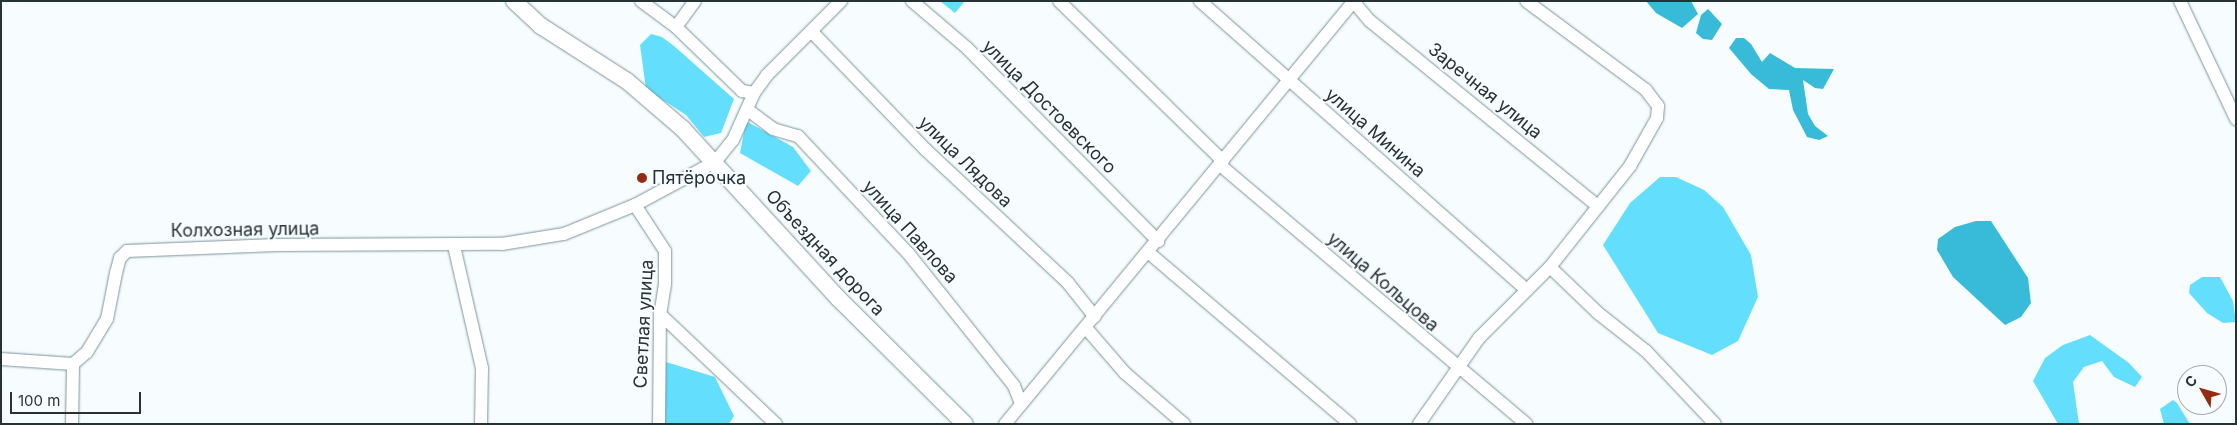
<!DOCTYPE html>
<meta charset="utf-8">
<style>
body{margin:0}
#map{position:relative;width:2237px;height:425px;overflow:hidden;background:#f7fcfe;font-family:Inter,sans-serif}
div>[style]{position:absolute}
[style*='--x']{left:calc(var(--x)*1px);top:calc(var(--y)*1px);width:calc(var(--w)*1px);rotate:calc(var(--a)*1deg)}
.forest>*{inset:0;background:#63dffd}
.water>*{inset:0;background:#38bbd8}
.roads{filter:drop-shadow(0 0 1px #7a949b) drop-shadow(0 0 1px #7a949b)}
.minor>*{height:12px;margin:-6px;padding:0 6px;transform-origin:6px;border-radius:6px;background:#fff}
.major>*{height:16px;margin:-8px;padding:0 8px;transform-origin:8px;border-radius:8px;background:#fff}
.dots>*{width:14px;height:14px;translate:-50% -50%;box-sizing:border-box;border:2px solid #f7fcfe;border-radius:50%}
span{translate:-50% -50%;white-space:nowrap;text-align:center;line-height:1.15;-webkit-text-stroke:4px #f7fcfe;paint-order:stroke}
.street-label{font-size:18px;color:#273235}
.poi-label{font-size:18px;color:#273235}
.left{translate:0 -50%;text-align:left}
.frame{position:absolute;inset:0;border:2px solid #273235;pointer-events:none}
.north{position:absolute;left:2177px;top:365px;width:50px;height:50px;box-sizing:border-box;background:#f7fcfe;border:1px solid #a4abae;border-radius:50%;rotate:308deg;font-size:14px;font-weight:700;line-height:20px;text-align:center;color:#273235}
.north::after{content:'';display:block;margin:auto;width:18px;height:22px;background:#942d0f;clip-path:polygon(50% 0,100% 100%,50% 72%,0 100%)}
.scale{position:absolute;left:10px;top:392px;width:131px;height:22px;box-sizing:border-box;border:2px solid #273235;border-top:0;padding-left:6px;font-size:15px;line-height:18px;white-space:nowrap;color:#273235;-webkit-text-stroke:4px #f7fcfe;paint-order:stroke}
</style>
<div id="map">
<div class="forest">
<div style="clip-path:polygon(940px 1px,965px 1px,955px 13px)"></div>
<div style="clip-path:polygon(651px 34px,662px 37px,674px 46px,734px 99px,721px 133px,704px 137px,686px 115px,646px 89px,640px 45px)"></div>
<div style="clip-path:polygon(746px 121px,793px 147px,811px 171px,798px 186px,740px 153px)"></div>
<div style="clip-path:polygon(1660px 177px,1676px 177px,1704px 190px,1723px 207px,1751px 255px,1758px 297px,1738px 341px,1712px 355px,1658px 333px,1603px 245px,1630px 203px)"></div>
<div style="clip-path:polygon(2202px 277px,2220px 277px,2233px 301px,2236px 322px,2223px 323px,2207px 313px,2189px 293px,2190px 285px)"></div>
<div style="clip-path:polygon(2090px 335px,2129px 363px,2142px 377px,2135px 387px,2114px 377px,2102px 361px,2084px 367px,2073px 382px,2079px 424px,2058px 424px,2033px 381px,2045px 358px,2063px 345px)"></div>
<div style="clip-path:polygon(666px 362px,715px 377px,734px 416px,729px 424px,664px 424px)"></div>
<div style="clip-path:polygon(2173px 400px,2177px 403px,2190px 424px,2164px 424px,2160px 409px)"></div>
</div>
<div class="water">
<div style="clip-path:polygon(1646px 1px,1691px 1px,1698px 14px,1682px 28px,1656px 13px)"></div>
<div style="clip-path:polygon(1708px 9px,1722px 24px,1712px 40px,1703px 39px,1696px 33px,1701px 15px)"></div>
<div style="clip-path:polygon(1736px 38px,1744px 38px,1751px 44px,1762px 62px,1770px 53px,1795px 68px,1834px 69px,1823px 89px,1815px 88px,1803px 80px,1808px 114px,1815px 126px,1828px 136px,1819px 140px,1807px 137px,1793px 110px,1789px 90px,1769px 89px,1751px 74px,1729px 48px)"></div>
<div style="clip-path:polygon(1976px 221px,1991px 221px,2028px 278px,2031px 303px,2021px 317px,2005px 325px,1953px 277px,1937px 250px,1938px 239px,1955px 227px)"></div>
</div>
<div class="roads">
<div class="minor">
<div style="--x:641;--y:1;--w:44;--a:36.6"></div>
<div style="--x:676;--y:27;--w:92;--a:44.1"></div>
<div style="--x:742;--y:91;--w:12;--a:9"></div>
<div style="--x:912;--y:1;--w:72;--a:40.5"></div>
<div style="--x:967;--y:48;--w:272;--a:45.3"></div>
<div style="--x:1059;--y:1;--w:229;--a:44.3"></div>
<div style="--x:1200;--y:1;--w:436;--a:41.5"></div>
<div style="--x:1353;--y:1;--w:26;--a:50"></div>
<div style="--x:1370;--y:21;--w:294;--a:39.1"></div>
<div style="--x:2180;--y:1;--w:131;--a:64.6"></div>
<div style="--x:676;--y:27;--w:32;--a:-54"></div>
<div style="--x:812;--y:32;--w:164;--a:46"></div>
<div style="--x:926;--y:150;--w:195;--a:43.1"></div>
<div style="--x:1068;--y:283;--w:43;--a:51.5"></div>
<div style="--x:748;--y:110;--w:31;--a:37"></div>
<div style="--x:773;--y:129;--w:26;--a:16"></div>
<div style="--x:798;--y:136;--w:161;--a:46.8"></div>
<div style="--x:908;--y:253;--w:170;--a:51.4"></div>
<div style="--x:1014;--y:386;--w:18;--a:68"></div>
<div style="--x:1220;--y:165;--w:401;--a:40.2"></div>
<div style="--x:635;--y:205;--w:55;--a:56.9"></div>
<div style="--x:665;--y:251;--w:33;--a:90"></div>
<div style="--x:665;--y:284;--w:30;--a:99"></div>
<div style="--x:660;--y:314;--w:110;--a:90.5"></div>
<div style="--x:454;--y:246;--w:125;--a:77.1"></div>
<div style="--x:482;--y:368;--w:56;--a:91"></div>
<div style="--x:1148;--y:252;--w:265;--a:40.4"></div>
<div style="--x:1550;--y:267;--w:66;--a:43.8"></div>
<div style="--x:1598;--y:313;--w:61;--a:38.4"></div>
<div style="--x:1646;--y:351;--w:100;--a:46.6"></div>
<div style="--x:660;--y:314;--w:160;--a:43.5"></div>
<div style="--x:1086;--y:328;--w:60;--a:49.1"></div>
<div style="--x:1125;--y:373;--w:78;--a:40.8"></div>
<div style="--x:1;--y:359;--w:72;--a:4"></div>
<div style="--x:73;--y:364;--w:18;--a:-41"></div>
<div style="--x:87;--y:352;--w:39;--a:-59"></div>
<div style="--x:107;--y:319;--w:47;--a:-78.9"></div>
<div style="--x:116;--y:273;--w:16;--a:-75"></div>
<div style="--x:120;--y:258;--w:10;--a:-45"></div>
<div style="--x:127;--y:251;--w:149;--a:-2.3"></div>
<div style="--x:276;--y:245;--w:226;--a:-0.3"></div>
<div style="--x:502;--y:244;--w:63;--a:-9.2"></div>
<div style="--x:564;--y:234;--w:77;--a:-22.2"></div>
<div style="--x:635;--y:205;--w:91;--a:-28.3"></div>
<div style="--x:715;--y:162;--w:28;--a:-51"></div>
<div style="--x:733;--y:140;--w:51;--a:-65.9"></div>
<div style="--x:754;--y:93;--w:22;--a:-54"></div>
<div style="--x:767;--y:75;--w:105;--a:-45"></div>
<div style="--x:72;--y:424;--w:60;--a:-89"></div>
<div style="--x:1005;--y:424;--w:548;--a:-50.48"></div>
<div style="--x:1419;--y:424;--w:105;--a:-55.1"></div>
<div style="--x:1479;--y:338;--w:100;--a:-45"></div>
<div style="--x:1550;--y:267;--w:129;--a:-51.6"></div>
<div style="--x:1630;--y:166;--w:55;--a:-60.6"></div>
<div style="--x:1657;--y:118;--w:12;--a:-85"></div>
<div style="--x:1658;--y:106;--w:20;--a:-127"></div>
<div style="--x:1646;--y:90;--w:149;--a:-143.4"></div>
</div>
<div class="major">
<div style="--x:514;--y:1;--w:37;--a:43"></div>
<div style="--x:541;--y:26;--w:102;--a:32.6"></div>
<div style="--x:627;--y:81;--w:74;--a:40.6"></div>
<div style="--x:683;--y:129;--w:231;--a:47.5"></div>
<div style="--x:839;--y:299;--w:177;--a:44.8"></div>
</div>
</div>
<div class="dots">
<div style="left:642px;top:178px;background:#942d0f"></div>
</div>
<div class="street-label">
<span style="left:1485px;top:91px;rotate:39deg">Заречная улица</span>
<span style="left:1049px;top:107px;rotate:45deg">улица Достоевского</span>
<span style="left:1375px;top:133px;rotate:41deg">улица Минина</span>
<span style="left:965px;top:162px;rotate:44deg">улица Лядова</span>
<span style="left:245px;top:230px;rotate:-1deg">Колхозная улица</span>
<span style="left:910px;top:232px;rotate:48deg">улица Павлова</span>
<span style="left:825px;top:253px;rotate:47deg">Объездная дорога</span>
<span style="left:1383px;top:282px;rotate:41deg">улица Кольцова</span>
<span style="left:644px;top:324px;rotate:-87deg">Светлая улица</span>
</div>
<div class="poi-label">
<span class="left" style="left:652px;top:178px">Пятёрочка</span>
</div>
<div class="frame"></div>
<div class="north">С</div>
<div class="scale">100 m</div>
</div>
